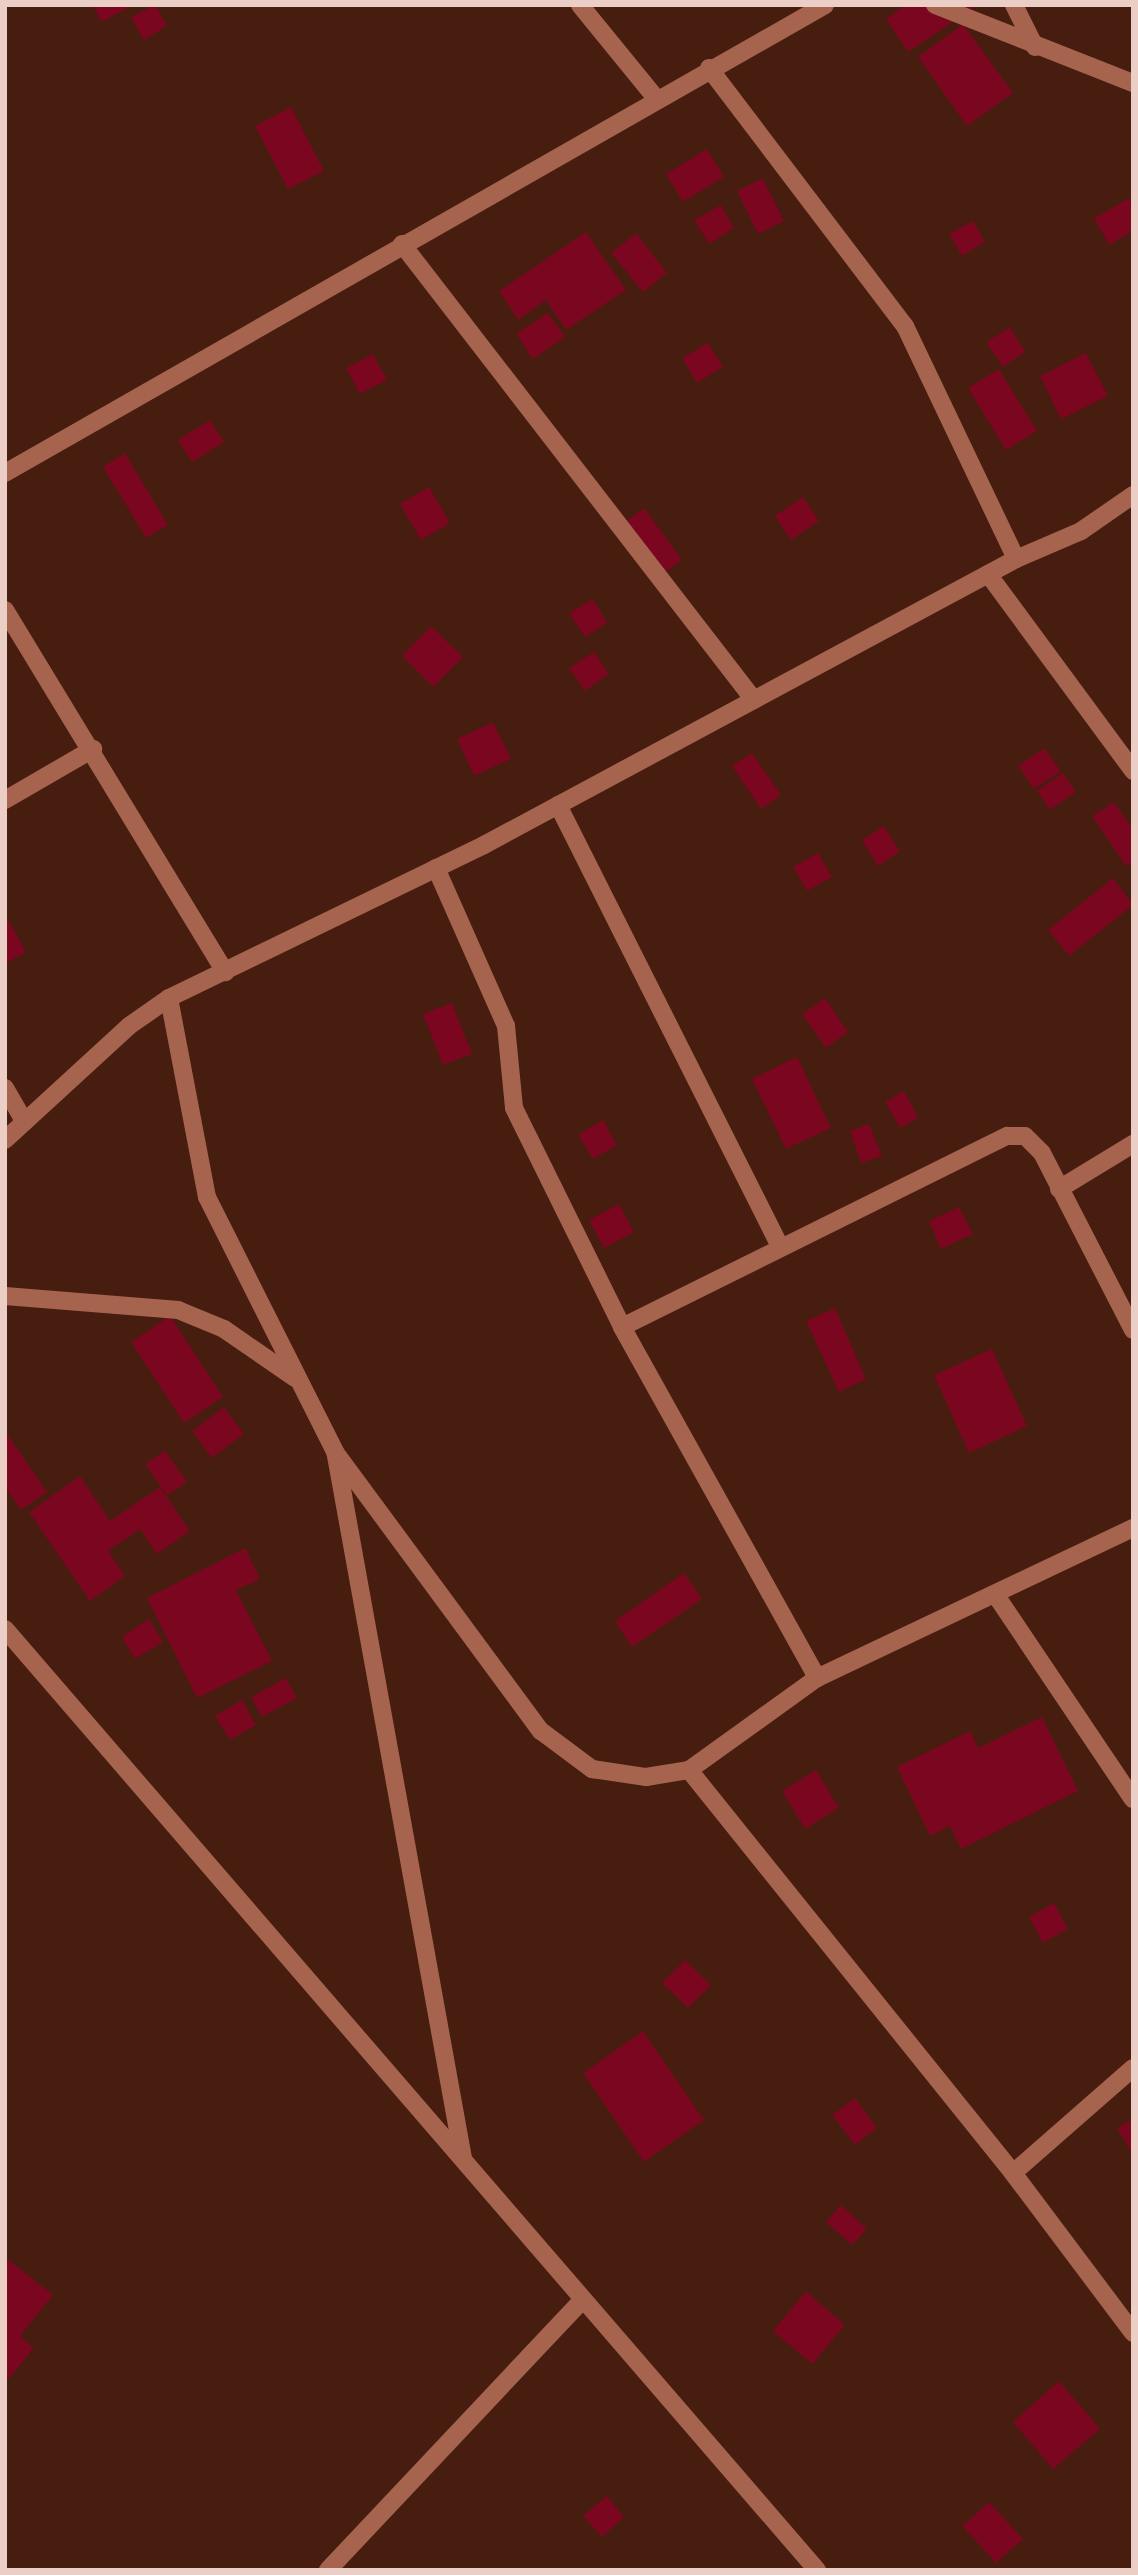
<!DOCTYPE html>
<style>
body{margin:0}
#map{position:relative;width:1138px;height:2575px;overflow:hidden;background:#471d0f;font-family:Ubuntu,sans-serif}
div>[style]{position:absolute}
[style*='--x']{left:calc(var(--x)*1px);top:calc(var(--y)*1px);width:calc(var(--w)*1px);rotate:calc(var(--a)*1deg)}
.building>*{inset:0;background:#7a071f}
.minor>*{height:18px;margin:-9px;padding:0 9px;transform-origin:9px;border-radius:9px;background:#a6644f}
span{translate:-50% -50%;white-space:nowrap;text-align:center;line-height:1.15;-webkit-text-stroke:5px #471d0f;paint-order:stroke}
.frame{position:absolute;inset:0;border:7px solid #ebcfc6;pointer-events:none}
</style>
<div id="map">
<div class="building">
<div style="clip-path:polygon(93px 5px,127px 5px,128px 8px,101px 22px)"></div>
<div style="clip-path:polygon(155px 5px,167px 26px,144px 40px,131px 17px)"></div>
<div style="clip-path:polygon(906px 5px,978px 5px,908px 52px,886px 19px)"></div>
<div style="clip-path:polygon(963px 24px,1013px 93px,967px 126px,918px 57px)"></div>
<div style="clip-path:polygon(291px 107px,324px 171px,288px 189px,255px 126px)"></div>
<div style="clip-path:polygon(707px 149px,724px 177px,683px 202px,666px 174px)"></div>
<div style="clip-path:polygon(763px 178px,784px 221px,758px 234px,737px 191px)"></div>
<div style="clip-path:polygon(1130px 198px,1133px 231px,1109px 245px,1094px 218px)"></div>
<div style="clip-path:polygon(721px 205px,734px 228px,709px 244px,694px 220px)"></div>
<div style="clip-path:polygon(973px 221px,985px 242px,962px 256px,949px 234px)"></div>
<div style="clip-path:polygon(586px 232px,626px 290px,566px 330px,546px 300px,518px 320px,499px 291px)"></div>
<div style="clip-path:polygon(636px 233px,667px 273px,643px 292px,611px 253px)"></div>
<div style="clip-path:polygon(548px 313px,565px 337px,533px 359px,516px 334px)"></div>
<div style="clip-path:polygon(1010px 327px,1025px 352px,1003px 367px,986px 342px)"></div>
<div style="clip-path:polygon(708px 343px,723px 367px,697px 383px,682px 358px)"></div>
<div style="clip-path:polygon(1086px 353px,1108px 396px,1061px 419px,1040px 376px)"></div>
<div style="clip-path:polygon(373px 354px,387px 380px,360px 394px,346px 368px)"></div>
<div style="clip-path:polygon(999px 369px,1037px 431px,1006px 450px,968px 388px)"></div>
<div style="clip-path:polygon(210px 420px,224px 442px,192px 462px,178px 440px)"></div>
<div style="clip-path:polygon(125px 453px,168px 525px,146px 538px,103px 467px)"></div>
<div style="clip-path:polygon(429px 487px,450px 523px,421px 540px,400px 504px)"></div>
<div style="clip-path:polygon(803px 497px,819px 521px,791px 540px,775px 516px)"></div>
<div style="clip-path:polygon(644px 508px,682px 560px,659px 576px,621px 525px)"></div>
<div style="clip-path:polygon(593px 599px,607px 623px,585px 637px,569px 613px)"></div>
<div style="clip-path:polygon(431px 626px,463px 657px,433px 687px,402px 656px)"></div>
<div style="clip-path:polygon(594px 652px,609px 674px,585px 691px,569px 668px)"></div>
<div style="clip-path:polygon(493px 722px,511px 759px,474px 776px,457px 739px)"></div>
<div style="clip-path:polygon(1044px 748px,1061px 771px,1034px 789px,1018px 766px)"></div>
<div style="clip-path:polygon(752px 753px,781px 795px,761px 809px,732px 766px)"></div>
<div style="clip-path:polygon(1063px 773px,1076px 792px,1050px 810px,1037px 791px)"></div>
<div style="clip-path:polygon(1114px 802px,1133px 830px,1133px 862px,1126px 866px,1092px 816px)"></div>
<div style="clip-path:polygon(884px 826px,900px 852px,878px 866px,862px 840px)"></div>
<div style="clip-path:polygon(818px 853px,832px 877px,807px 891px,793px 867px)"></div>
<div style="clip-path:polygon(1113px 878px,1133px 905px,1069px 956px,1048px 930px)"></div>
<div style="clip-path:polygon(5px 914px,26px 952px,5px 964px)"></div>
<div style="clip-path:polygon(825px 998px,848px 1032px,826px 1048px,802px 1014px)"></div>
<div style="clip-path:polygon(452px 1003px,472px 1054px,443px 1065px,423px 1014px)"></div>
<div style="clip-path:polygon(797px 1057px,831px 1128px,786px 1149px,752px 1079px)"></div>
<div style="clip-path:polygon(904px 1091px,918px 1118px,900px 1128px,885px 1102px)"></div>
<div style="clip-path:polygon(603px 1120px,617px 1145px,593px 1159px,578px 1135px)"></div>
<div style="clip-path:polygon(869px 1124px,882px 1156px,861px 1163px,850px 1131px)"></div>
<div style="clip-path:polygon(619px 1204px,634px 1232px,604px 1248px,589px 1220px)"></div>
<div style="clip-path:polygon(959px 1207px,973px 1234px,941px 1249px,929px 1221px)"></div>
<div style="clip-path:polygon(835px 1308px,866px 1379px,839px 1392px,806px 1321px)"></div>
<div style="clip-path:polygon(170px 1316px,223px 1397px,184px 1423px,131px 1342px)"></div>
<div style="clip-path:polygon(992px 1349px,1027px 1426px,969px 1453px,934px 1375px)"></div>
<div style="clip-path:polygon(224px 1407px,244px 1434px,212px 1458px,192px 1431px)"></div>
<div style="clip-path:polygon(5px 1431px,47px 1492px,21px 1510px,5px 1487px)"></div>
<div style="clip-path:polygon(165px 1451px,187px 1482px,167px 1495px,145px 1464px)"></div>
<div style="clip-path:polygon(80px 1476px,110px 1521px,160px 1487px,190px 1531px,157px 1554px,140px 1529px,108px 1551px,125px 1576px,90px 1601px,29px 1512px)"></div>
<div style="clip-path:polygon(245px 1548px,260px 1579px,236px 1590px,272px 1661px,197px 1698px,147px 1598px)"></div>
<div style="clip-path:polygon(684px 1573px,702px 1599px,632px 1647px,615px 1621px)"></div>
<div style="clip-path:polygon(149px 1619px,163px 1642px,135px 1659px,122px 1637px)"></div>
<div style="clip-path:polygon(286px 1678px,297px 1698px,262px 1717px,251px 1697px)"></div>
<div style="clip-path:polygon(242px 1700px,256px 1725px,230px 1740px,215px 1716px)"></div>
<div style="clip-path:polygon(1042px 1717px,1078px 1791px,961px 1849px,950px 1826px,930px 1836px,897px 1767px,970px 1731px,978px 1748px)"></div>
<div style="clip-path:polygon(816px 1770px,839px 1808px,805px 1829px,782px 1791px)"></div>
<div style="clip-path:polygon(1054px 1903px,1068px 1929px,1043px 1943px,1029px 1917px)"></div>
<div style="clip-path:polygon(685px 1960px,711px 1985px,688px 2008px,662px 1983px)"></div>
<div style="clip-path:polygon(643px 2031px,704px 2120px,644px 2162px,583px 2073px)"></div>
<div style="clip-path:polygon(855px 2098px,877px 2128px,855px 2145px,832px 2115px)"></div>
<div style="clip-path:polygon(1133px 2119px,1133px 2155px,1117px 2128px)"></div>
<div style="clip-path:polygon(841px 2205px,867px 2229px,852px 2245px,826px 2222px)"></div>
<div style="clip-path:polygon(5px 2257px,53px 2295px,20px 2336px,34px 2348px,5px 2383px)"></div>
<div style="clip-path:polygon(806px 2291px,845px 2325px,812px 2364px,773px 2331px)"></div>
<div style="clip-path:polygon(1059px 2381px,1100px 2429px,1053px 2469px,1013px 2422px)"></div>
<div style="clip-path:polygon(607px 2496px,624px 2517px,602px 2537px,583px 2516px)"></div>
<div style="clip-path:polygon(989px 2502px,1023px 2539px,996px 2563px,962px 2526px)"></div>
</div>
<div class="minor">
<div style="--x:580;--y:5;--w:119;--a:50.8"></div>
<div style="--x:935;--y:5;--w:213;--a:21.5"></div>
<div style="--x:1014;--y:5;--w:47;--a:63.4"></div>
<div style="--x:709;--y:68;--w:324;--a:52.8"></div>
<div style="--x:905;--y:326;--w:258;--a:64.5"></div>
<div style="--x:402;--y:244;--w:576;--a:52.33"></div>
<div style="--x:5;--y:473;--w:944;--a:-29.71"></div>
<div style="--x:988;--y:574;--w:245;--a:53.6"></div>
<div style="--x:5;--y:610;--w:424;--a:58.7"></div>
<div style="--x:5;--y:800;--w:102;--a:-30.1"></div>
<div style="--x:558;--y:805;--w:495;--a:63.3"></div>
<div style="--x:436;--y:868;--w:173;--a:66.1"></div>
<div style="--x:506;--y:1026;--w:82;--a:84.4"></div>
<div style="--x:514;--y:1108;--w:244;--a:63.7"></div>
<div style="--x:622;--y:1327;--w:402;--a:60.9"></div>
<div style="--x:169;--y:998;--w:203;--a:79.2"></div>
<div style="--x:207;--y:1197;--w:285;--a:63.3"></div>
<div style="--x:335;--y:1452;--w:347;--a:53.6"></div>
<div style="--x:541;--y:1731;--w:64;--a:36.7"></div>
<div style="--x:592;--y:1769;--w:55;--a:8.4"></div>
<div style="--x:646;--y:1777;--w:44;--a:-9.2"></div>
<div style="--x:689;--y:1770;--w:158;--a:-35.7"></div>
<div style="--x:817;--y:1678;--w:350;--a:-25.4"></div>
<div style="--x:5;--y:1088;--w:39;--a:60"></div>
<div style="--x:5;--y:1140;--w:168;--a:-42.6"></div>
<div style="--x:129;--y:1026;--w:49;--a:-35"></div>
<div style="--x:169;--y:998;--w:350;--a:-25.9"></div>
<div style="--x:484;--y:845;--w:604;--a:-28.26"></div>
<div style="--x:1016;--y:559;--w:71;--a:-23.3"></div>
<div style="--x:1081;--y:531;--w:63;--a:-34.7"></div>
<div style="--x:1059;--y:1189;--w:87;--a:-31.3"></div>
<div style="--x:5;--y:1296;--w:174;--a:4.6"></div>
<div style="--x:178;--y:1310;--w:50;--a:22.4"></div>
<div style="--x:224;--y:1329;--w:86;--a:34.6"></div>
<div style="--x:622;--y:1327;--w:430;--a:-26.4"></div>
<div style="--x:1007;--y:1136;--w:18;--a:0"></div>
<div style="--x:1025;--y:1136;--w:24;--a:45"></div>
<div style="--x:1042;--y:1153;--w:199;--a:62.8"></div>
<div style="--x:336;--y:1456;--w:713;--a:79.75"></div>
<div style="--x:995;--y:1594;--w:247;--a:56.1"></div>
<div style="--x:5;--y:1629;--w:1243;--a:49.21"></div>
<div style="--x:689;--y:1770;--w:517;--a:51.2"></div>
<div style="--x:1013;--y:2173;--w:200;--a:53.1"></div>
<div style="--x:1013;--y:2173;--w:159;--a:-41.2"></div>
<div style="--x:328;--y:2570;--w:371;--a:-46.7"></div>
</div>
<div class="frame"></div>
</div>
